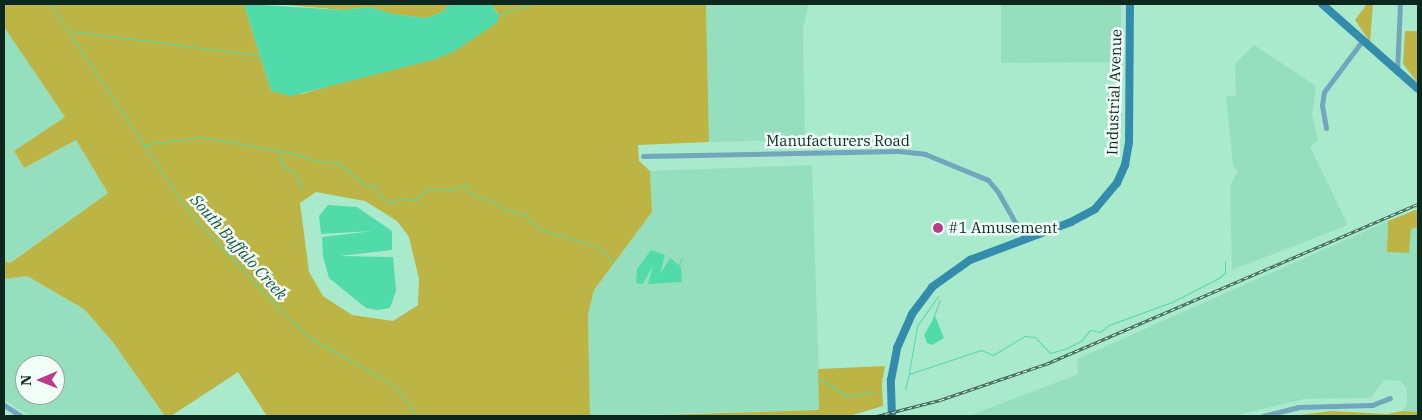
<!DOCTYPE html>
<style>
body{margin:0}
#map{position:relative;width:1422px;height:420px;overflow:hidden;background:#a9eacd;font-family:"IBM Plex Serif",serif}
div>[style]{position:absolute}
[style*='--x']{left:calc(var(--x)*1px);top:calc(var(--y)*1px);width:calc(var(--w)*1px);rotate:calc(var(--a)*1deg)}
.built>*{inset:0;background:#95dfbf}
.green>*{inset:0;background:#bcb546}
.water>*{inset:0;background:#51dbaa}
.stream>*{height:1px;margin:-0.5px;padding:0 0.5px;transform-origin:0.5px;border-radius:0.5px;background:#51dbaa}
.street>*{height:5px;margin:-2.5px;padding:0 2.5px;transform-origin:2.5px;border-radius:2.5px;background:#72a6bc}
.secondary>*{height:8px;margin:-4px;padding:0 4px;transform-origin:4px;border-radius:4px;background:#338cac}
.rail>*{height:3px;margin-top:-1.5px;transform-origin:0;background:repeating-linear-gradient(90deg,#f1fdf7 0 4px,#3d6454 0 8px);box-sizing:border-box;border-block:1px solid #3d6454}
.dots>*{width:14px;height:14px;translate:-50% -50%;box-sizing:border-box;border:2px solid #f1fdf7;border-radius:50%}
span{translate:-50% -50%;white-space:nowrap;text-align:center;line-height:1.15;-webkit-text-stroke:5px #f1fdf7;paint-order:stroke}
.street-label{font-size:15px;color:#0c271d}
.poi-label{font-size:15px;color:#0c271d}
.left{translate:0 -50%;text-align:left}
.water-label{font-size:16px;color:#1d5540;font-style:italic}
.frame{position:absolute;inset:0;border:5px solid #0c271d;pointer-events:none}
.north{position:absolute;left:15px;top:355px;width:50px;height:50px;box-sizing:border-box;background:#f1fdf7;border:1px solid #95a7a0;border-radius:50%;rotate:269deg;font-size:14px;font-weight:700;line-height:20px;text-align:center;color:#0c271d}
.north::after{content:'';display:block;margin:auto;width:18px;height:22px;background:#b93c8b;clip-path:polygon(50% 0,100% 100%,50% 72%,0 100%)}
</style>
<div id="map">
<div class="built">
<div style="clip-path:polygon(706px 4px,809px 4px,803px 28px,805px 140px,709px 142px)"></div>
<div style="clip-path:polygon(1001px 4px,1121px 4px,1122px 62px,1001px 63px)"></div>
<div style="clip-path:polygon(4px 27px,65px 117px,14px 151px,24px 168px,76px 140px,108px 193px,9px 263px,4px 261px)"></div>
<div style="clip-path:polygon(1254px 45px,1316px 86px,1312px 114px,1318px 140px,1310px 147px,1348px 225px,1232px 270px,1230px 186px,1238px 171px,1233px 165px,1226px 96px,1236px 96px,1235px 64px)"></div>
<div style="clip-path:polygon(812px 165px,820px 410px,590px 416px,588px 315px,594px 290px,652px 212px,650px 171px)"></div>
<div style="clip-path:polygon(1388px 221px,1387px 252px,1411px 228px,1418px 227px,1418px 412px,1402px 411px,1407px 404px,1407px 388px,1400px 381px,1384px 380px,1371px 397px,1364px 398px,1304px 399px,1234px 416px,969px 416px,1078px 374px,1077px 359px)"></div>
<div style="clip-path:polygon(evenodd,27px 276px,84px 309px,112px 341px,165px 416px,30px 416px,4px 400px,4px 279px,27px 276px,25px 365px,55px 365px,55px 395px,25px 395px,25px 365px)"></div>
</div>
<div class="green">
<div style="clip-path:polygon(evenodd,4px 4px,244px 4px,271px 91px,302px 94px,329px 86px,498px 14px,492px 4px,706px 4px,709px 142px,638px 145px,639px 161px,650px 171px,652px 212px,594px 290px,588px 315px,590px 416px,267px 416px,238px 372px,171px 416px,165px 416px,112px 341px,84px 309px,27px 276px,4px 279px,4px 261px,10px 263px,108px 193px,76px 140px,24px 168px,14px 151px,65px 117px,4px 27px,4px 4px,316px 192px,365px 201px,397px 221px,409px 237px,419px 279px,418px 305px,393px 321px,352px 315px,323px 296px,309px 272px,300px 203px,316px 192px)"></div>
<div style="clip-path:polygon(275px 4px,451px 4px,440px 13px,426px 18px,393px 14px,369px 7px,343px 10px)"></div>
<div style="clip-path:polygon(1367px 4px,1373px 4px,1370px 42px,1355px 20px)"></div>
<div style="clip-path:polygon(1405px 31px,1418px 31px,1418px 83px,1403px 64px)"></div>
<div style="clip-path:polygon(1418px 209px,1418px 227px,1411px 229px,1409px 253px,1387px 252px,1388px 221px)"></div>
<div style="clip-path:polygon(885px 366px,882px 383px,883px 406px,849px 416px,629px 416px,819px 410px,818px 369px)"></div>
<div style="clip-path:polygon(1331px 411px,1387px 414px,1402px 411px,1418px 412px,1418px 416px,1293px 416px)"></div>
</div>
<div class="water">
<div style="clip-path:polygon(244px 4px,343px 10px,369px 7px,393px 14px,426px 18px,440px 13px,451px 4px,492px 4px,498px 15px,498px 22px,455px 51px,436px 59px,291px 96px,271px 91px)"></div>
<div style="clip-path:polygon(328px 205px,357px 207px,392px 231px,392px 250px,340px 256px,393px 257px,396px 291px,390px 308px,378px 310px,366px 308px,329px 278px,323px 256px,322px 237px,373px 231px,321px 234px,319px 216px)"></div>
<div style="clip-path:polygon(651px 250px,665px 255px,660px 274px,670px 258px,681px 267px,682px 282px,648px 284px,653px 265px,643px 284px,636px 283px,637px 269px)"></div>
<div style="clip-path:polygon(935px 316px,944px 338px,932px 345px,927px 343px,924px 335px)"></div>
</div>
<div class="stream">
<div style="--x:50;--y:4;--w:249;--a:56.3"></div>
<div style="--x:188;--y:211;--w:134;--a:47.1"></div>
<div style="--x:279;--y:309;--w:45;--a:42.3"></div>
<div style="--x:312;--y:339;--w:88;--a:29.2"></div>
<div style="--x:389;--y:382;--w:16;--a:43"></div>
<div style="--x:401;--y:393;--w:28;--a:55"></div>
<div style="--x:497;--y:15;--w:38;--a:-17"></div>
<div style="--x:71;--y:31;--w:191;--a:7.5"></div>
<div style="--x:142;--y:145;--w:59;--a:-7.9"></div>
<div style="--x:200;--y:137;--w:94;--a:9.8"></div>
<div style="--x:293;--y:153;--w:24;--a:19"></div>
<div style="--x:316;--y:161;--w:22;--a:5"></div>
<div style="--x:338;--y:163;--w:33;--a:39"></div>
<div style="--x:364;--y:184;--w:10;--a:11"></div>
<div style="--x:374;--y:186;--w:14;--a:56"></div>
<div style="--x:382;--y:198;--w:10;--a:29"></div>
<div style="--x:391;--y:203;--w:10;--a:-24"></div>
<div style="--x:400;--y:199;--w:15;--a:4"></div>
<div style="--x:415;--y:200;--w:17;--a:-40"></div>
<div style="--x:428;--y:189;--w:24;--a:2"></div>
<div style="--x:452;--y:190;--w:15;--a:-23"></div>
<div style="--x:466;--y:184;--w:7;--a:74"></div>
<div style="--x:468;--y:191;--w:7;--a:34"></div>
<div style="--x:474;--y:195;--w:23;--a:18"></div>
<div style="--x:496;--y:202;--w:12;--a:42"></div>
<div style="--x:505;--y:210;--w:19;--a:12"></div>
<div style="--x:524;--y:214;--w:21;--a:45"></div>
<div style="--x:539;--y:229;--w:62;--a:17"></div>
<div style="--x:598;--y:247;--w:22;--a:43"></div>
<div style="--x:279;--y:152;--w:15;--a:74"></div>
<div style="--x:283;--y:166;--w:15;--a:32"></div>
<div style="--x:296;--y:174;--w:15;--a:67"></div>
<div style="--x:679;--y:264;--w:7;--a:-63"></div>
<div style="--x:933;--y:318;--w:19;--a:-69"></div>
<div style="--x:909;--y:373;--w:48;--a:-80.3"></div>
<div style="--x:917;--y:326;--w:37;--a:-55"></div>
<div style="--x:820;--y:379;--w:32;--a:32"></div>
<div style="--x:847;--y:396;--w:28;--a:-8"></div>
<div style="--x:905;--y:389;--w:16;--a:-75"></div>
<div style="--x:909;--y:374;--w:76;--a:-18.4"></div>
<div style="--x:981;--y:350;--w:13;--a:23"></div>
<div style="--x:993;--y:355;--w:37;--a:-31"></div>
<div style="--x:1025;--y:336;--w:10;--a:6"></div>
<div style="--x:1035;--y:337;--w:22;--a:47"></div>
<div style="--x:1050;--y:353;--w:18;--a:-16"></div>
<div style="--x:1067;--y:348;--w:16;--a:-27"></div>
<div style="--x:1081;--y:341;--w:14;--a:-51"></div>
<div style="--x:1090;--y:330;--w:10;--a:11"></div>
<div style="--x:1100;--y:332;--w:11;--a:-38"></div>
<div style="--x:1109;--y:325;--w:67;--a:-20.1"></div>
<div style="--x:1172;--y:302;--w:51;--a:-27.1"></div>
<div style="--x:1217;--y:279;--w:10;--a:-37"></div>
<div style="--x:1225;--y:273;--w:12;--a:-90"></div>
</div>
<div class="street">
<div style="--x:1397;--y:72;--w:68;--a:-87.5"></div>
<div style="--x:1326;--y:128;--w:23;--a:-100"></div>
<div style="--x:1322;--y:105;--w:13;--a:-81"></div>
<div style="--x:1324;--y:92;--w:64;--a:-53.3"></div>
<div style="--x:643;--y:156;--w:255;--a:-1.1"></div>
<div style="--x:898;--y:151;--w:27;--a:6"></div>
<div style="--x:925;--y:154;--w:68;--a:22.4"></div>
<div style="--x:988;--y:180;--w:16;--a:50"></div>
<div style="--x:998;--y:192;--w:53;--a:60.5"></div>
<div style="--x:4;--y:405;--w:20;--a:33"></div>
<div style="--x:1263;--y:416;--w:36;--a:-14"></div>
<div style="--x:1298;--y:407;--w:74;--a:-1.5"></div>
<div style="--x:1372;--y:405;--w:19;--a:-21"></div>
</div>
<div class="secondary">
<div style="--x:1322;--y:4;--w:128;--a:41.5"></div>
<div style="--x:892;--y:416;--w:36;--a:-92"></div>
<div style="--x:891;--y:380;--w:33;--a:-79"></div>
<div style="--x:897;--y:348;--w:37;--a:-66"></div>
<div style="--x:912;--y:314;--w:34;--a:-53"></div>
<div style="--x:932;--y:287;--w:47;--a:-35.4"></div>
<div style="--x:970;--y:260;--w:108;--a:-20.6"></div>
<div style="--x:1071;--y:222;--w:27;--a:-28"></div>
<div style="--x:1095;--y:209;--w:34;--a:-50"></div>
<div style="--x:1117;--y:183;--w:20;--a:-66"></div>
<div style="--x:1125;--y:165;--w:22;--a:-80"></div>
<div style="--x:1129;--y:143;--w:139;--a:-89.6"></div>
</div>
<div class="rail">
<div style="--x:877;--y:416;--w:65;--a:-14.3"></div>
<div style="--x:940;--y:400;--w:112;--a:-18.8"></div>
<div style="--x:1046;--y:364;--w:405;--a:-23.3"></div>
</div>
<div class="dots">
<div style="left:938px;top:228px;background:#b93c8b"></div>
</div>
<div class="street-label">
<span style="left:1114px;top:92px;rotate:-88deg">Industrial Avenue</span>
<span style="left:838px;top:141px">Manufacturers Road</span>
</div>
<div class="poi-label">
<span class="left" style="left:948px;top:228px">#1 Amusement</span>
</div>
<div class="water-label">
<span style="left:239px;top:247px;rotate:48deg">South Buffalo Creek</span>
</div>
<div class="frame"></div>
<div class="north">N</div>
</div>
